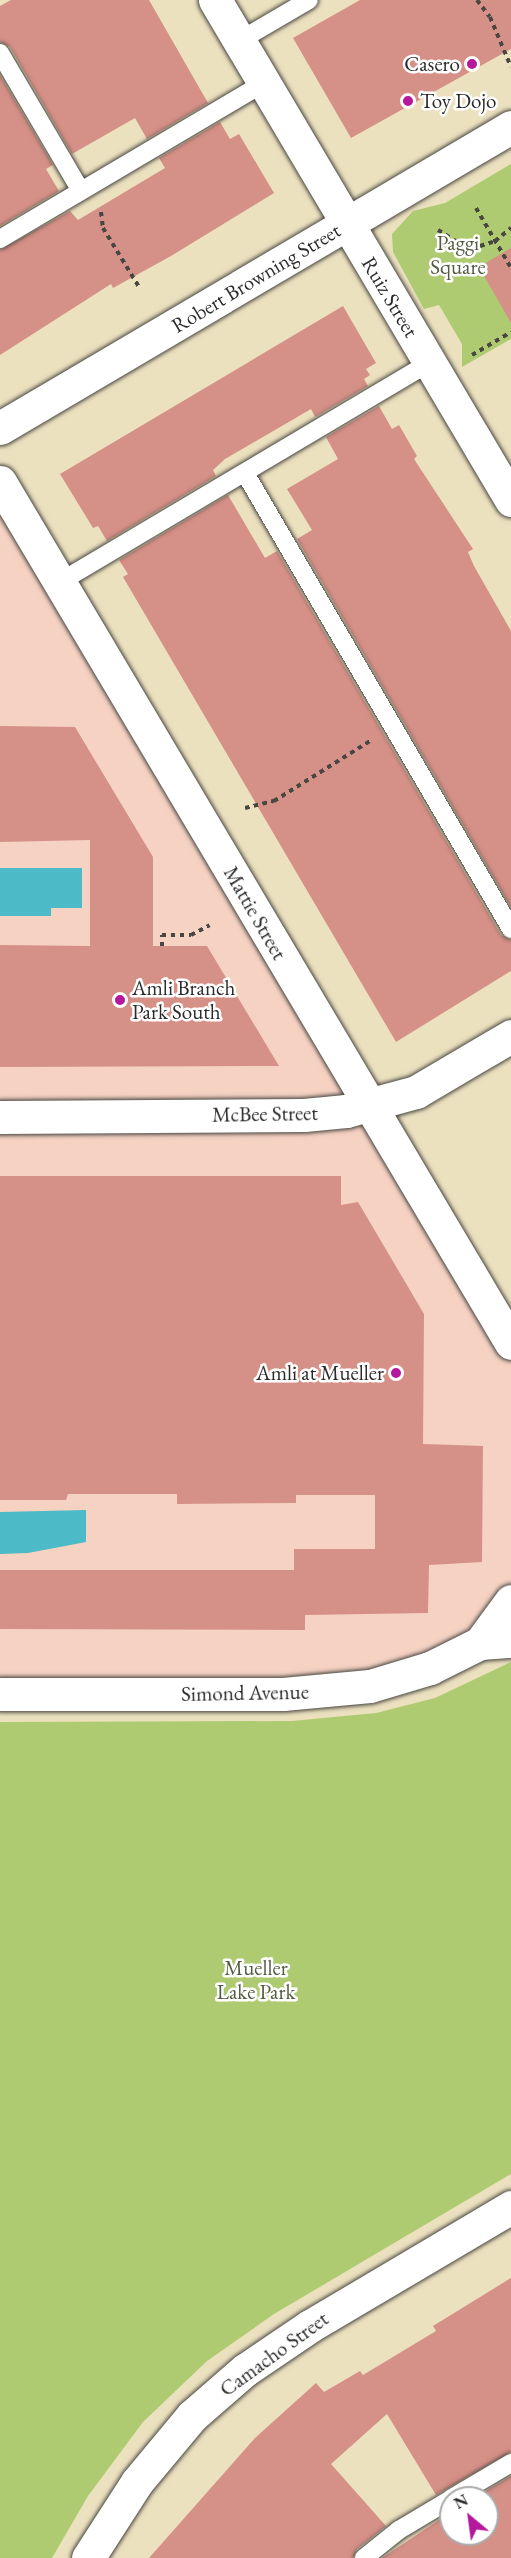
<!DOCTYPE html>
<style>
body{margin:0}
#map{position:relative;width:511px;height:2558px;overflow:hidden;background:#ece1bf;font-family:"EB Garamond",serif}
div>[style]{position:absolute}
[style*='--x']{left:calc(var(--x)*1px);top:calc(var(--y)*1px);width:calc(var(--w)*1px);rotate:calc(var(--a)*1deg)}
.built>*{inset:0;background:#f6d2c3}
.green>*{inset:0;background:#afcb72}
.water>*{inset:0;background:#4dbac7}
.building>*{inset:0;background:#d59087}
.path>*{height:4px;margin-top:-2px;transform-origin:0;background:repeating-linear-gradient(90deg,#484641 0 4.5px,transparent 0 9px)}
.roads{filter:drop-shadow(0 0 2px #484641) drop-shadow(0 0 2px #484641)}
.service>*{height:18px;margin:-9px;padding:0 9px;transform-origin:9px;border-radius:9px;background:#fff}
.minor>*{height:33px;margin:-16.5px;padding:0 16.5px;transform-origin:16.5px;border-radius:16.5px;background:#fff}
.tertiary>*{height:33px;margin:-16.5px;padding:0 16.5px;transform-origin:16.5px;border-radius:16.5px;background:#fff}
.dots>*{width:16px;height:16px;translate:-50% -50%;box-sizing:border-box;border:3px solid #fff;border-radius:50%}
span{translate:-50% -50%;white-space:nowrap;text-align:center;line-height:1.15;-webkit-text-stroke:5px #fff;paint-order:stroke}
.poi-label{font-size:21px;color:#2b2b2b}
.right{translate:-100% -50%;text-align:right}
.left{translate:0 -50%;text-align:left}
.park-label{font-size:21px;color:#535b40}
.street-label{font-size:21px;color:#2b2b2b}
.north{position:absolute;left:439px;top:2486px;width:60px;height:60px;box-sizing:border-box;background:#fff;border:2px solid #aaa;border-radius:50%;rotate:331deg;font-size:16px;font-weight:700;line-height:24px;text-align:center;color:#2b2b2b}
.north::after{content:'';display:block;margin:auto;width:21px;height:27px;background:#b5179e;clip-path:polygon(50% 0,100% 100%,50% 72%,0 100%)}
</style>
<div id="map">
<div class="built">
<div style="clip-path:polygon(0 480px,511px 1341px,511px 1601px,480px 1643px,370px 1686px,0 1693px)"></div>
</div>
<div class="green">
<div style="clip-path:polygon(511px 164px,511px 339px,462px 367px,462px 344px,439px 305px,424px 309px,393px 252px,392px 234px,413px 211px,445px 203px)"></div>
<div style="clip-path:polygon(511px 1662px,511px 2174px,274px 2314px,207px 2361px,143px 2422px,88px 2496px,52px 2558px,0 2558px,0 1722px,292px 1721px,376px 1713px,435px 1698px)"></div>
</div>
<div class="water">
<div style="clip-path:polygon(0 868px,82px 868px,82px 908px,51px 908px,51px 916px,0 916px)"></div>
<div style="clip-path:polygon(86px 1510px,86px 1542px,28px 1553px,0 1554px,0 1512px)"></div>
</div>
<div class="building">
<div style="clip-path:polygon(11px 0,149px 0,208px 103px,147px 139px,135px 118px,72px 154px,10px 47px,0 42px,0 6px)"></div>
<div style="clip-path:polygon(360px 0,511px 0,511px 49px,351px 138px,293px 38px)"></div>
<div style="clip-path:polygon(0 75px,53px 165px,46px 169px,59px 191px,0 226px)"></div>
<div style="clip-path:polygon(220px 122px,230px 139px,239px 134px,274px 193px,171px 256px,113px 288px,111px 284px,0 355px,0 250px,70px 211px,78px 220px,165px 168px,159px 158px)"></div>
<div style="clip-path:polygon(511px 248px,511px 323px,479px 267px)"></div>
<div style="clip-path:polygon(343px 306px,376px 363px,366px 369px,370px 375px,364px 379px,368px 386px,315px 417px,311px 409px,225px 459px,213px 470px,216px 476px,107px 541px,98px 526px,93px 528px,60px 474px)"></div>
<div style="clip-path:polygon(379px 406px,392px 429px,399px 425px,417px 456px,414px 459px,473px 549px,468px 552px,474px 566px,511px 631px,511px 907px,297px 539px,312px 530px,287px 489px,338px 459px,326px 437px)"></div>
<div style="clip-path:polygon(228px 495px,265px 558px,277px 551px,501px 935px,511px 940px,511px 971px,396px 1042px,123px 577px,128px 574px,119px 560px)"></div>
<div style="clip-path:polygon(0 726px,75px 727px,153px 857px,153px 946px,207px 946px,279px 1066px,0 1067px,0 945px,90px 946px,90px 840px,0 842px)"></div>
<div style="clip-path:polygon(0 1176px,341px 1176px,341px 1205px,358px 1202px,424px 1314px,423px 1444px,483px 1446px,482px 1562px,429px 1565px,428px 1613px,305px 1615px,305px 1630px,0 1629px,0 1570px,294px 1570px,294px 1549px,375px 1549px,375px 1495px,296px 1495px,296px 1503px,177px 1504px,177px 1494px,68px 1494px,66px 1500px,0 1500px)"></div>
<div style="clip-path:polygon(511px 2278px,511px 2452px,436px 2495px,387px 2414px,331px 2464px,386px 2526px,357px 2549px,353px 2558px,149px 2558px,255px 2438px,316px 2383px,324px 2392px,360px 2371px,363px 2375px,436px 2331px,433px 2326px)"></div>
<div style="clip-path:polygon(511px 2476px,511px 2558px,382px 2558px,451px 2512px,451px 2534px,487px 2534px,487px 2498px,474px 2498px)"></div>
</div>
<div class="path">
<div style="--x:477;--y:0;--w:21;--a:53"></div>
<div style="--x:490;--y:17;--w:54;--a:67.2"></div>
<div style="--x:476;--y:208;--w:69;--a:59.7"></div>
<div style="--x:101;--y:212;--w:16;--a:83"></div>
<div style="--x:103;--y:228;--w:69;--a:58.6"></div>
<div style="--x:438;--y:230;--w:31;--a:32"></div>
<div style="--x:464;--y:246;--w:16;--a:0"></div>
<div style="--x:480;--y:246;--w:16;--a:-18"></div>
<div style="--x:495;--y:241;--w:21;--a:-39"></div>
<div style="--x:472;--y:355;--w:45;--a:-30.5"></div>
<div style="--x:245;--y:808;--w:30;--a:-14"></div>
<div style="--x:274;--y:801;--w:113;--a:-32"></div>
<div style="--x:162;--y:946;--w:11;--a:-90"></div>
<div style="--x:162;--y:935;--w:29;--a:0"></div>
<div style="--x:191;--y:935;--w:21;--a:-28"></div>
</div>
<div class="roads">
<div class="service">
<div style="--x:239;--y:41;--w:81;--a:-30.4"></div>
<div style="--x:0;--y:53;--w:160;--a:59.6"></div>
<div style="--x:0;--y:239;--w:307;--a:-30.6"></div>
<div style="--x:245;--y:473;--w:528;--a:59.74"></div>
<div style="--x:60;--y:582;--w:429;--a:-30.7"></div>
<div style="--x:452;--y:2498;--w:69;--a:-30.7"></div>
<div style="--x:364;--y:2558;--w:45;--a:-38.7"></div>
<div style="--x:399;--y:2530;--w:61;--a:-30.8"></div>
</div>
<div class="minor">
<div style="--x:215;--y:0;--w:581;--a:59.37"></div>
<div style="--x:0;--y:428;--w:593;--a:-30.5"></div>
<div style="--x:0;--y:482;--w:1001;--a:59.31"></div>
<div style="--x:0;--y:1117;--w:304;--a:-0.4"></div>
<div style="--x:304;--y:1115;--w:42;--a:-5.4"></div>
<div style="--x:346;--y:1111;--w:73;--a:-15.2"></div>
<div style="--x:416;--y:1092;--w:110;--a:-30.5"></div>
<div style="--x:88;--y:2558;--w:90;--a:-57.2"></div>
<div style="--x:137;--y:2482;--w:86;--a:-50.2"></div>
<div style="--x:192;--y:2416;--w:70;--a:-41"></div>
<div style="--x:245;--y:2370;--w:78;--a:-34.1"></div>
<div style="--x:310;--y:2326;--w:234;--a:-30.6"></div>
</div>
<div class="tertiary">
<div style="--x:480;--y:1643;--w:52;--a:-53.6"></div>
<div style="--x:0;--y:1694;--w:283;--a:0"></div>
<div style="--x:283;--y:1694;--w:87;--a:-5.3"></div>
<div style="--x:370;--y:1686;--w:63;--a:-16.7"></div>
<div style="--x:430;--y:1668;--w:56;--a:-26.6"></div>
<div style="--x:480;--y:1643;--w:31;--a:-4"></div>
</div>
</div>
<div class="dots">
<div style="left:472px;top:64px;background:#b5179e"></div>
<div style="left:408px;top:101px;background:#b5179e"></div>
<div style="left:120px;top:1000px;background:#b5179e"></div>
<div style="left:396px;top:1373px;background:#b5179e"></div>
</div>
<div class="poi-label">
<span class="right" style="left:460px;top:64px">Casero</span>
<span class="left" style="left:420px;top:101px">Toy Dojo</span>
<span class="left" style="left:132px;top:1000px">Amli Branch<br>Park South</span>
<span class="right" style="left:384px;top:1373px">Amli at Mueller</span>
</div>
<div class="park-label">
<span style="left:458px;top:255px">Paggi<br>Square</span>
<span style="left:256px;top:1980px">Mueller<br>Lake Park</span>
</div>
<div class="street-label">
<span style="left:256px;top:278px;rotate:-31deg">Robert Browning Street</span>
<span style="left:390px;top:297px;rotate:59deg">Ruiz Street</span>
<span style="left:255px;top:913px;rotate:60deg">Mattie Street</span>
<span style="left:265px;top:1114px;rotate:-1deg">McBee Street</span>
<span style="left:245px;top:1693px;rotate:-1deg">Simond Avenue</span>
<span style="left:274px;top:2354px;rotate:-36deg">Camacho Street</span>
</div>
<div class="north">N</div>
</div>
